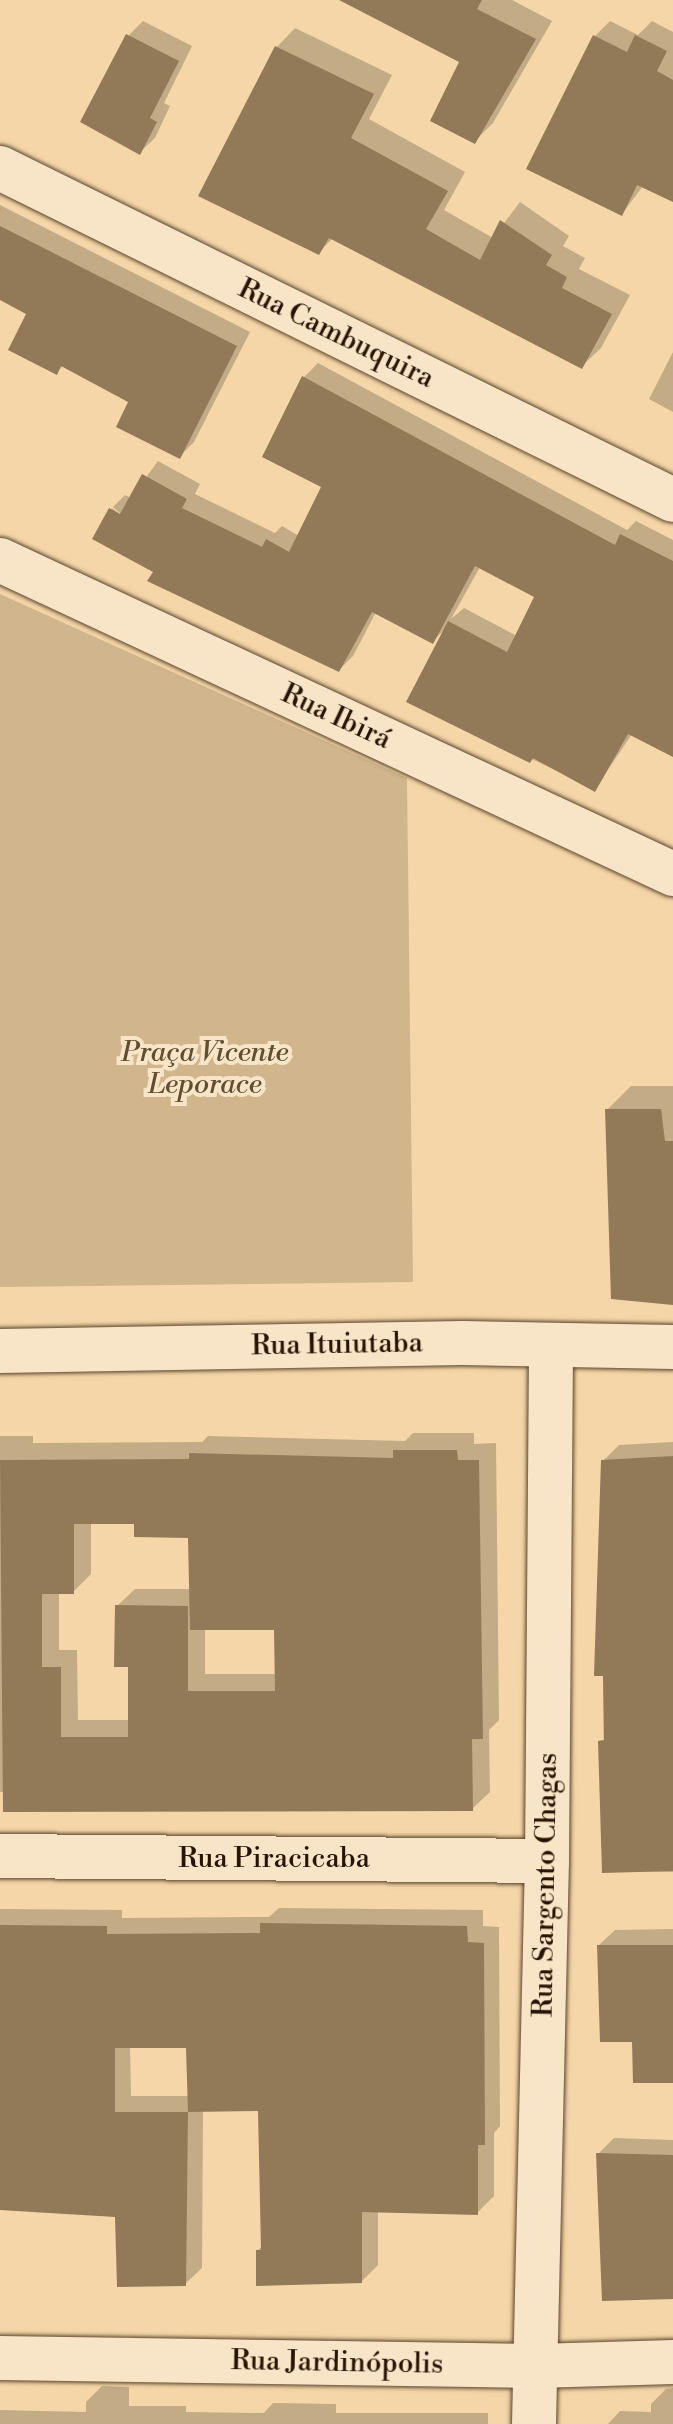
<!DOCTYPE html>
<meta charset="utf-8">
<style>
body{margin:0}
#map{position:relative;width:673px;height:2424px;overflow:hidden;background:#f4d6a8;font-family:"Libre Bodoni",serif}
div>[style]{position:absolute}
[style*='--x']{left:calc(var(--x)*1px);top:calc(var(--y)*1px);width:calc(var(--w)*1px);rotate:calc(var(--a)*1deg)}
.green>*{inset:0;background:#d1b58c}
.shadow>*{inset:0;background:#0003}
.building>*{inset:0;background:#927958}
.roads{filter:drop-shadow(0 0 2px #5a442c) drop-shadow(0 0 2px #5a442c)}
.street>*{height:44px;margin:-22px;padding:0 22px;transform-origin:22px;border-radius:22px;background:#f8e4c6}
span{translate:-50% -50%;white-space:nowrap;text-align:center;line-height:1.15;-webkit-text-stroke:8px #f8e4c6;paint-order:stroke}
.street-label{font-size:28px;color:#271402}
.park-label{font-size:28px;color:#624c32;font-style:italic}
</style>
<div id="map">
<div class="green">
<div style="clip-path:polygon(0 594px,407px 778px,413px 1282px,0 1287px)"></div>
</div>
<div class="shadow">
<div style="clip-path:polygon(353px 0,512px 0,552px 21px,493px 123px,475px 141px,461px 61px)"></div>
<div style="clip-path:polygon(143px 21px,192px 46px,164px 103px,170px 106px,155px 138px,140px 152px,128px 36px)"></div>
<div style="clip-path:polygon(610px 21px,638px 35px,652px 21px,673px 32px,673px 200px,643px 186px,622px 214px,595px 36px)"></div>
<div style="clip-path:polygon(295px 28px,392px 75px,369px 119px,465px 172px,444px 210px,493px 238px,520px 202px,569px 236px,563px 246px,585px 258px,579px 269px,630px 295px,601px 348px,582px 366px,333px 238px,319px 252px,277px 47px)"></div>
<div style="clip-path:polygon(0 205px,250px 332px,194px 442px,180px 456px,131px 401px,64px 365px,56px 373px,29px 313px,0 298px)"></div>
<div style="clip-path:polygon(673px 352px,673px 412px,649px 399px)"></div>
<div style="clip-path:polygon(evenodd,318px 363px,627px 530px,636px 521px,673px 540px,673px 753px,632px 734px,595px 789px,409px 701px,445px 629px,433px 641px,376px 612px,353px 656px,339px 670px,150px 580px,155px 571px,95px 538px,112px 508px,127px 520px,113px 507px,125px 495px,131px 498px,158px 461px,200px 484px,195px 494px,275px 533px,282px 526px,299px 536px,324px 487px,264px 456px,304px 377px,318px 363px,480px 567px,536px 596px,517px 636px,464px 608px,451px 619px,480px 567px)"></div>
<div style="clip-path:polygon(631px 1086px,673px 1086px,673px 1303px,607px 1110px)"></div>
<div style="clip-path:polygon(evenodd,413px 1433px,474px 1433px,474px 1444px,496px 1443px,499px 1720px,489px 1730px,490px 1792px,472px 1809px,0 1792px,0 1436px,33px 1436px,33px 1443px,202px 1442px,208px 1436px,405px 1441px,413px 1433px,91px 1522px,136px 1523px,190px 1536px,191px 1589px,135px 1589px,117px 1606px,130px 1665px,130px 1720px,78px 1720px,77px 1650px,59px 1650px,59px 1592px,73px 1592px,91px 1574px,91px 1522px,413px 1433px,205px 1628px,276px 1628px,276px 1674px,205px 1674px,205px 1628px)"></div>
<div style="clip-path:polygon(673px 1442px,673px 1872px,604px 1871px,603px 1461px,619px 1445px)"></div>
<div style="clip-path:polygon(evenodd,279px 1908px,483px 1910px,483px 1926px,499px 1927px,500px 2126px,494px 2133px,494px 2196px,477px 2213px,378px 2210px,378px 2265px,362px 2281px,258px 2250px,263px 2246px,260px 2109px,203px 2109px,202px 2268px,185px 2284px,117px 2215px,81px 2209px,0 2210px,0 1909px,122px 1910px,122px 1918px,269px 1917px,279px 1908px,130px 2046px,188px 2046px,189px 2096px,131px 2096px,130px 2046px)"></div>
<div style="clip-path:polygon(673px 1929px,673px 2081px,634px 2040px,599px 1945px,615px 1930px)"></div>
<div style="clip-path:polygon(614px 2138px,673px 2140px,673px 2297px,598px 2154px)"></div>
<div style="clip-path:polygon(102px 2386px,129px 2387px,129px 2406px,186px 2406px,186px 2412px,264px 2413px,273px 2403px,336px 2404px,336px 2413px,488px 2413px,488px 2424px,0 2424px,0 2410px,86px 2412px,86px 2402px)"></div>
<div style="clip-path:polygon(673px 2388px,673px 2424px,608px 2424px,620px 2411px,651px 2412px,651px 2404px,666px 2389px)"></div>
</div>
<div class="building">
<div style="clip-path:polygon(339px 0,482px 0,477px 9px,536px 39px,475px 144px,430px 121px,459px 62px)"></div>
<div style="clip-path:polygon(126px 34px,179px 61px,150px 118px,157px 122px,140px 155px,80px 122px)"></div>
<div style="clip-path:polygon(593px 35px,627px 52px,635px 35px,667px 51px,657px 71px,673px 80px,673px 202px,637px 185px,622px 216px,526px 169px)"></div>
<div style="clip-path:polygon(275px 46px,374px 94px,351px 138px,448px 191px,426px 229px,480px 260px,500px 220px,552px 255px,546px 265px,567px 277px,562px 288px,612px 314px,582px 369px,329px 238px,319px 255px,198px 196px)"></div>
<div style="clip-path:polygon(0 226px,237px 346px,180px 459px,116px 427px,128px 402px,61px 366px,57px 375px,8px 350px,26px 314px,0 300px)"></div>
<div style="clip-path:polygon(302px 376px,615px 545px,620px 534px,673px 561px,673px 757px,628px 734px,595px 792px,533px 758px,530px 763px,406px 702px,448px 621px,507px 652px,534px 597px,475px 566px,433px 644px,372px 612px,339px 672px,147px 581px,153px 572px,92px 539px,109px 508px,120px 514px,142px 474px,187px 499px,182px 508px,262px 547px,266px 539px,289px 552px,321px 487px,262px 457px)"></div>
<div style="clip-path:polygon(605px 1109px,661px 1109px,665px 1141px,673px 1141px,673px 1305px,611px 1299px)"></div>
<div style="clip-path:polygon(evenodd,393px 1450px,457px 1450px,458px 1460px,479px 1460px,483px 1739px,472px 1739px,473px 1811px,3px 1812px,0 1460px,189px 1459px,189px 1453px,393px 1458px,393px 1450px,74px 1524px,134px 1524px,134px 1537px,188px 1538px,190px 1630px,274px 1630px,275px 1691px,188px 1691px,188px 1606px,115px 1605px,114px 1667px,128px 1667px,128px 1737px,61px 1737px,61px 1667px,42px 1667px,42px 1594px,74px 1594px,74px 1524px)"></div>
<div style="clip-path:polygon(673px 1456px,673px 1871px,602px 1873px,598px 1741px,604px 1740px,603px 1676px,594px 1676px,601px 1460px)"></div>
<div style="clip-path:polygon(evenodd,260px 1923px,467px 1926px,468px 1942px,484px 1943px,485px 2145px,478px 2145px,478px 2215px,362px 2212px,362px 2283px,256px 2286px,256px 2250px,261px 2250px,258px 2111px,188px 2112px,186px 2286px,117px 2287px,115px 2217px,0 2210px,0 1925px,107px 1926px,107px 1934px,260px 1933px,260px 1923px,115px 2048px,186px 2048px,188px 2112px,115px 2112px,115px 2048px)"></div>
<div style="clip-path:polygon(597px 1945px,673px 1945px,673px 2083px,633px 2083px,632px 2042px,600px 2042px)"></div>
<div style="clip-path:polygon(596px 2153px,673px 2155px,673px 2299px,602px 2301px)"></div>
</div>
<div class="roads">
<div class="street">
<div style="--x:0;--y:168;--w:750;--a:26.26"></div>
<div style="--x:0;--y:560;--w:743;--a:25.01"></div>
<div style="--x:0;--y:1351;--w:463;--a:-1"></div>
<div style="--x:463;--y:1343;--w:210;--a:1.1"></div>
<div style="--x:0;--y:1856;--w:547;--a:0.52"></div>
<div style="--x:0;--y:2358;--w:537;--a:0.85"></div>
<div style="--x:537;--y:2366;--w:136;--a:-1.7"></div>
<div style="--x:534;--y:2424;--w:563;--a:-88.68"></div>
<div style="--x:547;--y:1861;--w:515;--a:-89.55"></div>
</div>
</div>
<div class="street-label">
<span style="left:336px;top:334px;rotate:26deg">Rua Cambuquira</span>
<span style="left:336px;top:717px;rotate:25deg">Rua Ibirá</span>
<span style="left:337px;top:1345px;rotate:-1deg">Rua Ituiutaba</span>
<span style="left:274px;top:1859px">Rua Piracicaba</span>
<span style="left:546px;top:1885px;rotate:-89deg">Rua Sargento Chagas</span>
<span style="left:337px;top:2363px;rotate:1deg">Rua Jardinópolis</span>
</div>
<div class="park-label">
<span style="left:205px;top:1069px">Praça Vicente<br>Leporace</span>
</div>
</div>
